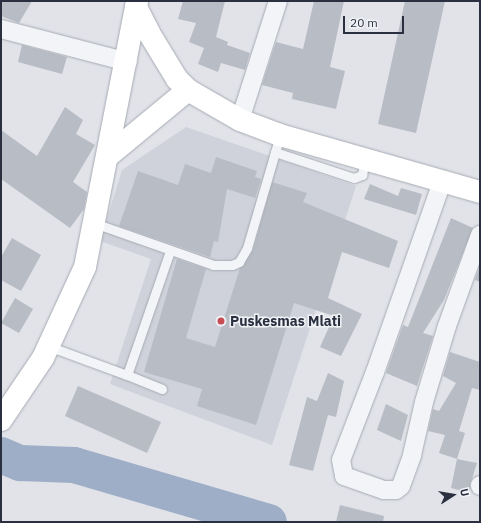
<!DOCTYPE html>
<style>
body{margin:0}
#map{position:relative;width:481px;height:523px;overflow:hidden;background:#e1e3e9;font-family:"IBM Plex Sans",sans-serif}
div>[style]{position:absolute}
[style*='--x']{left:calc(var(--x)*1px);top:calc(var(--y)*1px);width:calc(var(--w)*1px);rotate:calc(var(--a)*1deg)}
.built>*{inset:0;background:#cfd2db}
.river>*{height:36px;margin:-18px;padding:0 18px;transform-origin:18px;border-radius:18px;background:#9eaec7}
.building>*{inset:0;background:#b8bcc5}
.roads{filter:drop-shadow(0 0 1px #a6aab3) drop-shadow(0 0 1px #a6aab3)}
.lane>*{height:9px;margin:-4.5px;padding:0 4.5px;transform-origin:4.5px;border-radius:4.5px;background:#f3f4f7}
.street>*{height:18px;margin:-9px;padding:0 9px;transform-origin:9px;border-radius:9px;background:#f3f4f7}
.secondary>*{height:22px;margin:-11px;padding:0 11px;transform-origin:11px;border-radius:11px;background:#fff}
.primary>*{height:22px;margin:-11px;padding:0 11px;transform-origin:11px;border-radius:11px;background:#fff}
.dots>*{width:11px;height:11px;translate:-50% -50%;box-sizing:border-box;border:2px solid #f0f2f6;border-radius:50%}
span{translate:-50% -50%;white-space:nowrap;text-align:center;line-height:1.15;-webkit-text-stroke:3px #f0f2f6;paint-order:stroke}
.poi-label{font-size:14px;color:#2a3040;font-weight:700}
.left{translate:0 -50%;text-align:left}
.frame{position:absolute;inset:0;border:2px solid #2a3040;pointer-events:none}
.north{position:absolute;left:433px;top:475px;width:40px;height:40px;-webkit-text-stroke:3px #f0f2f6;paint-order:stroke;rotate:78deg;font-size:11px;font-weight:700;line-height:16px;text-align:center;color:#2a3040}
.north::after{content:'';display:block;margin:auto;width:14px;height:18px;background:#2a3040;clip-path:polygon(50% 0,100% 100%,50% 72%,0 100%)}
.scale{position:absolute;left:343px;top:16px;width:61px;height:18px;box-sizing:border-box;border:2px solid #2a3040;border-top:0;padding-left:5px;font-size:12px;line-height:14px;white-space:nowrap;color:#2a3040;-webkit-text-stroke:3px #f0f2f6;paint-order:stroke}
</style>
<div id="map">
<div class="built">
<div style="clip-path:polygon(186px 127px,356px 186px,272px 445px,110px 384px,151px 259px,100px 241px,122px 170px)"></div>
</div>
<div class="river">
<div style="--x:1;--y:455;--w:21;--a:23"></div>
<div style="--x:20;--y:463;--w:54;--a:2.1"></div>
<div style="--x:74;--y:465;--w:203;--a:16.3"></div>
</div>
<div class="building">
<div style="clip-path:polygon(1px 1px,32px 1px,19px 23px,1px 16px)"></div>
<div style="clip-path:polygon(183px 1px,225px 1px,216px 37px,228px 42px,227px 45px,250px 53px,245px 70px,221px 63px,218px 72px,198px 64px,204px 48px,189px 42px,196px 23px,178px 19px)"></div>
<div style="clip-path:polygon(314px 1px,344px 1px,330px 67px,345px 71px,336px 109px,292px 99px,293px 93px,262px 85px,276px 42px,303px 49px)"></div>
<div style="clip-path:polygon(405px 1px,445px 1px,416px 133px,378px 124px)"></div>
<div style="clip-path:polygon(22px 45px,67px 57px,62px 74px,18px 62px)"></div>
<div style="clip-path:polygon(65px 107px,83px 120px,76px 134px,95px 145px,73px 182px,87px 192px,84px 209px,70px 228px,1px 179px,1px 130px,37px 156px)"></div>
<div style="clip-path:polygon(216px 157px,257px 171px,255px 177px,261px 179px,255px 198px,227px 189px,218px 242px,214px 241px,210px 257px,119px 226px,138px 171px,178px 185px,185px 164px,211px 173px)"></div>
<div style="clip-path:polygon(272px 182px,307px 193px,303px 202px,398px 241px,389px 268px,342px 252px,328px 298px,362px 314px,341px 356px,320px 347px,334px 316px,294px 303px,256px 425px,197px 406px,202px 389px,144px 372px,177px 259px,206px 269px,186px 338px,215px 347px,240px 268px,253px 250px)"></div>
<div style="clip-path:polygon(370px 184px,398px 196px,401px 188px,422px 194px,416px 215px,364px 199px)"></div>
<div style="clip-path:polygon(451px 218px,473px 228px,444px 300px,423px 333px,433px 336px,417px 386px,386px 373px,403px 325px,408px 327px)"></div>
<div style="clip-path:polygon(12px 238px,41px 255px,21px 291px,1px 280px,1px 257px)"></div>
<div style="clip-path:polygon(480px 266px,480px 282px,475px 280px)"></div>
<div style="clip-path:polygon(15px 298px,33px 309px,19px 333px,1px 323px)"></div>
<div style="clip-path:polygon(450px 352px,480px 362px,480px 390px,472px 388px,459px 431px,465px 433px,457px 459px,439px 453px,445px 435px,428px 431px,433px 409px,439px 411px,456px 383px,443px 376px)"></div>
<div style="clip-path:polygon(328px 373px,344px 381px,336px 417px,328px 415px,313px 471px,289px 465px,307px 397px,317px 401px)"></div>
<div style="clip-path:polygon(78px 386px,161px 422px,147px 453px,65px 416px)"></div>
<div style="clip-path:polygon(386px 404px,408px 415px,401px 441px,377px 430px)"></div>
<div style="clip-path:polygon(457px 459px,477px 463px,470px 485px,470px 493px,451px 488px)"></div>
<div style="clip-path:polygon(340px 505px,384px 516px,383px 522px,336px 522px)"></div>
</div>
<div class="roads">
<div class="lane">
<div style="--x:275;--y:152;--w:83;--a:18.2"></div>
<div style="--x:354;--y:178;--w:9;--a:-21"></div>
<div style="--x:362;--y:175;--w:15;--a:-79"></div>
<div style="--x:94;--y:223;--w:126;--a:19.4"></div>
<div style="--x:213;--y:265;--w:19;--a:0"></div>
<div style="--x:232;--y:265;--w:8;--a:-23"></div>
<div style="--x:239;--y:262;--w:16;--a:-60"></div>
<div style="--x:247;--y:248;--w:118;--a:-73.7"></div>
<div style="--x:48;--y:346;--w:84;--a:20.2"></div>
<div style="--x:162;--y:389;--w:38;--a:-158"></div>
<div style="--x:127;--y:375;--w:131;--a:-70.9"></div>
</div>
<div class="street">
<div style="--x:1;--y:29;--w:131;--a:14.6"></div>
<div style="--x:240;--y:120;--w:125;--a:-72.3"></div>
<div style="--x:442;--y:182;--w:201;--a:109.4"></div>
<div style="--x:375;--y:372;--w:94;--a:111.1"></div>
<div style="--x:341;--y:460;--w:16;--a:79"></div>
<div style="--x:344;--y:476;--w:42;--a:19.3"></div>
<div style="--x:384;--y:490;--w:12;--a:0"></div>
<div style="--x:396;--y:490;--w:6;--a:-39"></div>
<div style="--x:401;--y:486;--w:33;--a:-70"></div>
<div style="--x:412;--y:455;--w:54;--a:-77.2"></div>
<div style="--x:424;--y:402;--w:79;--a:-73.2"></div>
<div style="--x:447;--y:326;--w:97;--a:-70.1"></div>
<div style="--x:480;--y:486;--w:1;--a:-90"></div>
</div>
<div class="secondary">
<div style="--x:108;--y:156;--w:104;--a:-39.5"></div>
<div style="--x:1;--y:420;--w:75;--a:-55.9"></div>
<div style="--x:43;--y:358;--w:100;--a:-65.2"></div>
<div style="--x:85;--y:267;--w:265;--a:-78.9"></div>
</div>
<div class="primary">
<div style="--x:137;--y:1;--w:6;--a:99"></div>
<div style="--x:136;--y:7;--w:29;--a:63"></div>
<div style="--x:149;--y:33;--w:54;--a:58.7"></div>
<div style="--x:177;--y:79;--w:16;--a:45"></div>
<div style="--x:188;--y:90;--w:60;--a:30"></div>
<div style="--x:240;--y:120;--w:43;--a:20.6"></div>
<div style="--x:280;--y:135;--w:208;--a:15.9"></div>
</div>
</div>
<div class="dots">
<div style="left:221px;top:321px;background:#c74c53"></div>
</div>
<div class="poi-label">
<span class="left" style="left:230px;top:321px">Puskesmas Mlati</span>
</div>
<div class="frame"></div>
<div class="north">U</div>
<div class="scale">20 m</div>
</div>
